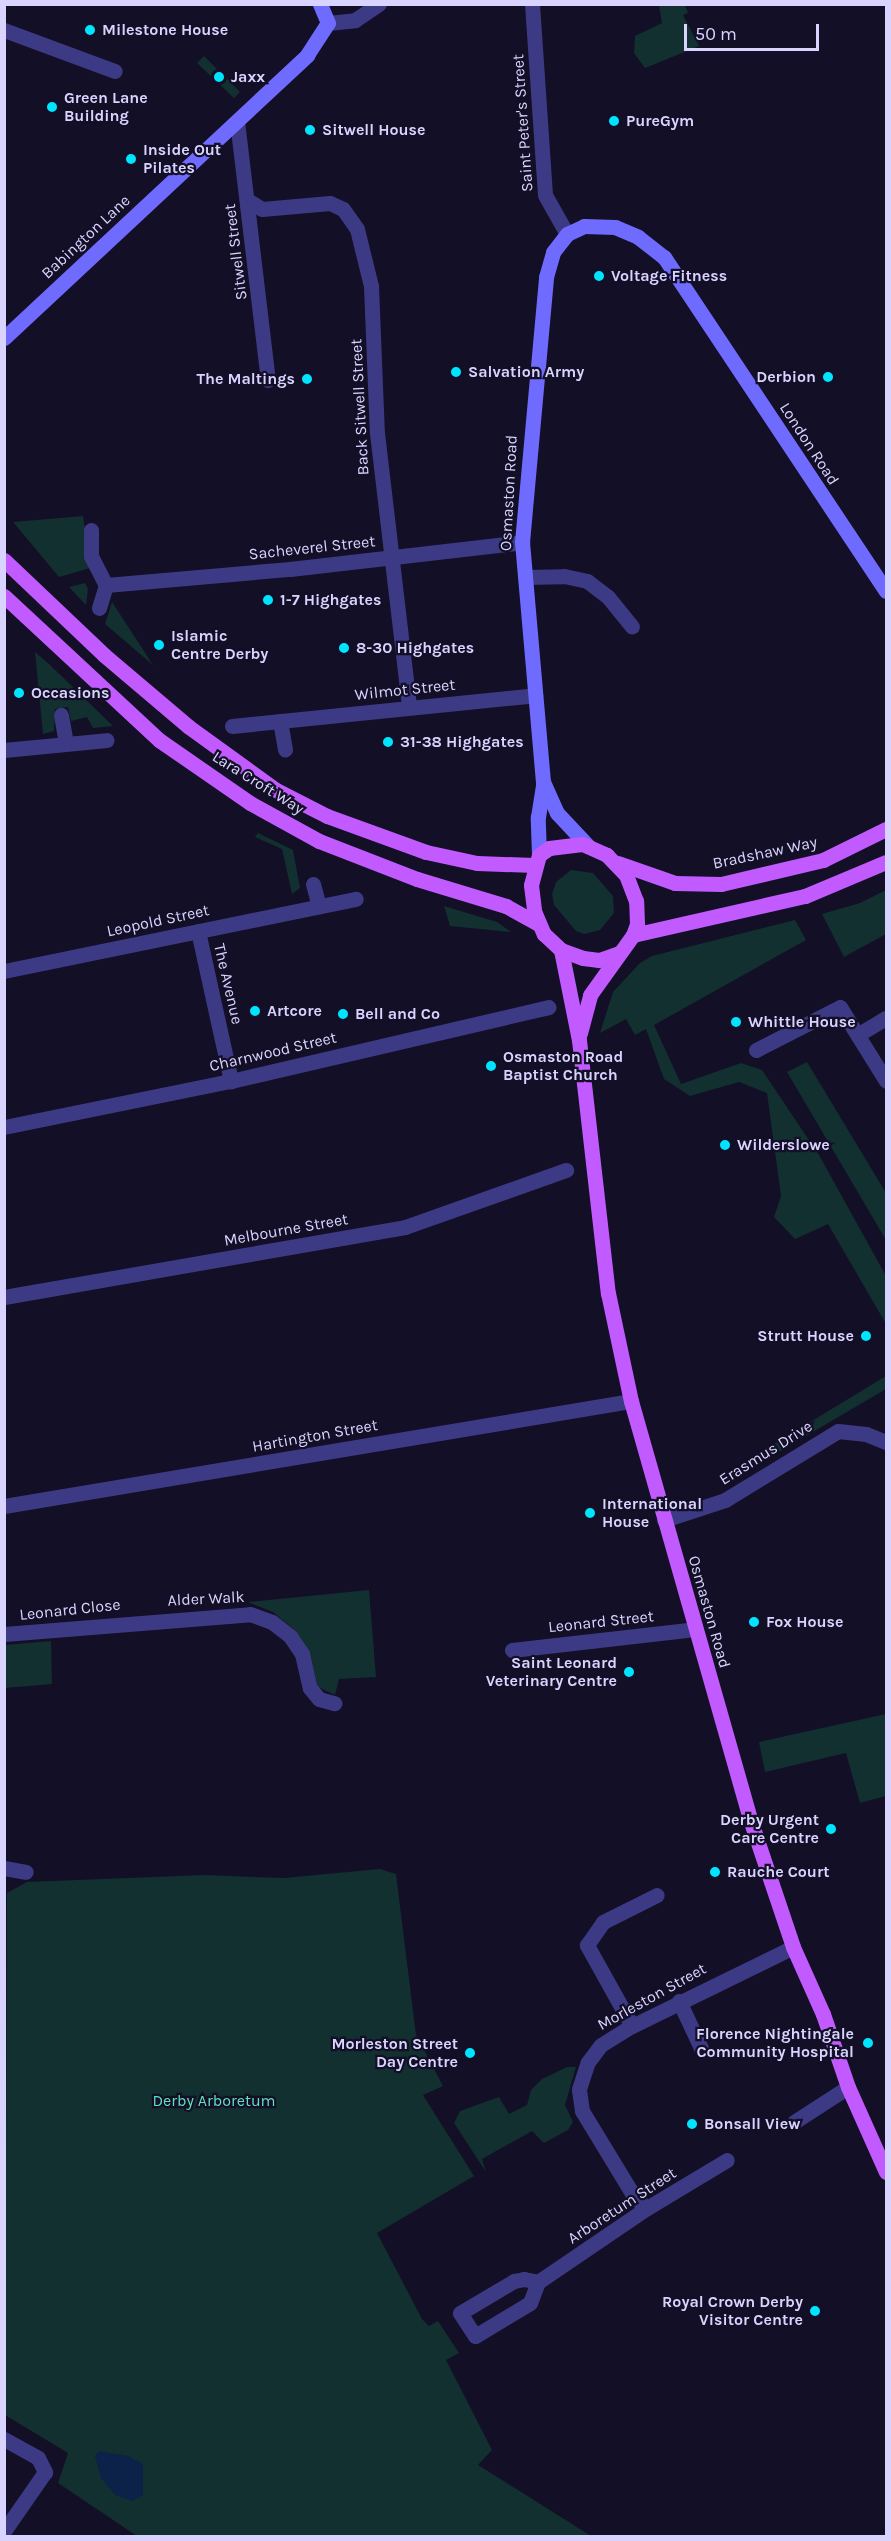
<!DOCTYPE html>
<style>
body{margin:0}
#map{position:relative;width:891px;height:2541px;overflow:hidden;background:#130f26;font-family:Karla,sans-serif}
div>[style]{position:absolute}
[style*='--x']{left:calc(var(--x)*1px);top:calc(var(--y)*1px);width:calc(var(--w)*1px);rotate:calc(var(--a)*1deg)}
.green>*{inset:0;background:#12302f}
.water>*{inset:0;background:#0c2248}
.street>*{height:15px;margin:-7.5px;padding:0 7.5px;transform-origin:7.5px;border-radius:7.5px;background:#3d3a85}
.secondary>*{height:15px;margin:-7.5px;padding:0 7.5px;transform-origin:7.5px;border-radius:7.5px;background:#6f6bff}
.primary>*{height:15px;margin:-7.5px;padding:0 7.5px;transform-origin:7.5px;border-radius:7.5px;background:#c25bff}
.dots>*{width:16px;height:16px;translate:-50% -50%;box-sizing:border-box;border:3px solid #130f26;border-radius:50%}
span{translate:-50% -50%;white-space:nowrap;text-align:center;line-height:1.15;-webkit-text-stroke:4.5px #130f26;paint-order:stroke}
.poi-label{font-size:16px;color:#d9d4ff;font-weight:700}
.left{translate:0 -50%;text-align:left}
.right{translate:-100% -50%;text-align:right}
.street-label{font-size:16px;color:#d9d4ff}
.park-label{font-size:16px;color:#5fe0c0}
.frame{position:absolute;inset:0;border:6px solid #d9d4ff;pointer-events:none}
.scale{position:absolute;left:684px;top:24px;width:135px;height:27px;box-sizing:border-box;border:3px solid #d9d4ff;border-top:0;padding-left:8px;font-size:18px;line-height:21px;white-space:nowrap;color:#d9d4ff;-webkit-text-stroke:4px #130f26;paint-order:stroke}
</style>
<div id="map">
<div class="green">
<div style="clip-path:polygon(659px 5px,685px 5px,688px 13px,683px 15px,699px 46px,645px 68px,634px 53px,635px 36px,662px 23px)"></div>
<div style="clip-path:polygon(204px 56px,240px 92px,234px 98px,197px 63px)"></div>
<div style="clip-path:polygon(83px 516px,90px 568px,59px 577px,13px 522px)"></div>
<div style="clip-path:polygon(85px 583px,88px 589px,86px 605px,69px 587px)"></div>
<div style="clip-path:polygon(112px 602px,153px 665px,105px 624px)"></div>
<div style="clip-path:polygon(35px 652px,49px 664px,113px 726px,93px 728px,87px 717px,71px 721px,68px 707px,55px 709px,54px 731px,43px 734px)"></div>
<div style="clip-path:polygon(258px 833px,293px 850px,300px 888px,292px 894px,282px 849px,255px 837px)"></div>
<div style="clip-path:polygon(571px 870px,593px 873px,613px 896px,614px 913px,600px 930px,584px 934px,576px 931px,554px 905px,552px 894px,556px 882px)"></div>
<div style="clip-path:polygon(886px 890px,886px 934px,844px 957px,822px 914px,860px 903px)"></div>
<div style="clip-path:polygon(444px 906px,497px 922px,511px 932px,450px 926px)"></div>
<div style="clip-path:polygon(795px 920px,806px 940px,654px 1025px,681px 1084px,741px 1063px,762px 1070px,819px 1155px,886px 1276px,886px 1324px,828px 1224px,795px 1239px,774px 1217px,781px 1196px,767px 1093px,739px 1082px,690px 1096px,664px 1079px,646px 1029px,635px 1035px,626px 1019px,600px 1033px,613px 992px,640px 963px,652px 956px)"></div>
<div style="clip-path:polygon(807px 1062px,886px 1193px,886px 1240px,787px 1072px)"></div>
<div style="clip-path:polygon(886px 1376px,886px 1389px,777px 1453px,774px 1444px)"></div>
<div style="clip-path:polygon(369px 1590px,376px 1677px,339px 1679px,335px 1695px,318px 1687px,311px 1659px,296px 1631px,273px 1612px,248px 1602px)"></div>
<div style="clip-path:polygon(51px 1641px,52px 1684px,5px 1688px,5px 1645px)"></div>
<div style="clip-path:polygon(886px 1714px,886px 1796px,860px 1803px,846px 1753px,765px 1772px,759px 1742px)"></div>
<div style="clip-path:polygon(380px 1869px,396px 1874px,416px 2035px,443px 2086px,423px 2095px,474px 2176px,377px 2233px,422px 2319px,429px 2326px,438px 2321px,459px 2353px,446px 2360px,492px 2450px,478px 2465px,591px 2536px,137px 2536px,58px 2483px,68px 2453px,5px 2415px,7px 1893px,27px 1882px,204px 1875px,284px 1878px)"></div>
<div style="clip-path:polygon(567px 2067px,576px 2067px,565px 2105px,573px 2122px,568px 2130px,544px 2143px,532px 2131px,482px 2159px,486px 2172px,454px 2123px,460px 2111px,499px 2097px,509px 2114px,527px 2105px,531px 2090px,542px 2079px)"></div>
</div>
<div class="water">
<div style="clip-path:polygon(99px 2451px,128px 2456px,143px 2464px,143px 2495px,132px 2501px,115px 2495px,101px 2478px,95px 2456px)"></div>
</div>
<div class="street">
<div style="--x:532;--y:4;--w:191;--a:86.1"></div>
<div style="--x:545;--y:195;--w:45;--a:60.6"></div>
<div style="--x:328;--y:23;--w:27;--a:-6"></div>
<div style="--x:355;--y:20;--w:29;--a:-34"></div>
<div style="--x:4;--y:30;--w:118;--a:20.3"></div>
<div style="--x:237;--y:121;--w:261;--a:83.2"></div>
<div style="--x:249;--y:201;--w:15;--a:32"></div>
<div style="--x:262;--y:209;--w:68;--a:-5"></div>
<div style="--x:330;--y:203;--w:14;--a:25"></div>
<div style="--x:343;--y:209;--w:24;--a:55"></div>
<div style="--x:357;--y:229;--w:59;--a:76.2"></div>
<div style="--x:371;--y:286;--w:147;--a:87.7"></div>
<div style="--x:377;--y:433;--w:276;--a:83.3"></div>
<div style="--x:91;--y:530;--w:26;--a:90"></div>
<div style="--x:91;--y:556;--w:33;--a:63"></div>
<div style="--x:106;--y:585;--w:24;--a:107"></div>
<div style="--x:525;--y:577;--w:39;--a:-1"></div>
<div style="--x:564;--y:576;--w:24;--a:12"></div>
<div style="--x:587;--y:581;--w:26;--a:37"></div>
<div style="--x:608;--y:597;--w:38;--a:51"></div>
<div style="--x:106;--y:585;--w:185;--a:-5"></div>
<div style="--x:290;--y:569;--w:234;--a:-6.6"></div>
<div style="--x:61;--y:715;--w:28;--a:80"></div>
<div style="--x:280;--y:721;--w:29;--a:80"></div>
<div style="--x:232;--y:726;--w:305;--a:-5.8"></div>
<div style="--x:4;--y:750;--w:103;--a:-5.5"></div>
<div style="--x:313;--y:884;--w:23;--a:75"></div>
<div style="--x:198;--y:931;--w:154;--a:77.6"></div>
<div style="--x:4;--y:971;--w:359;--a:-11.6"></div>
<div style="--x:859;--y:1034;--w:31;--a:-31"></div>
<div style="--x:756;--y:1050;--w:94;--a:-27.1"></div>
<div style="--x:840;--y:1007;--w:87;--a:58.1"></div>
<div style="--x:4;--y:1127;--w:232;--a:-11.5"></div>
<div style="--x:231;--y:1081;--w:326;--a:-13.1"></div>
<div style="--x:4;--y:1297;--w:407;--a:-9.9"></div>
<div style="--x:405;--y:1227;--w:171;--a:-19.5"></div>
<div style="--x:4;--y:1506;--w:636;--a:-9.51"></div>
<div style="--x:664;--y:1520;--w:64;--a:-18.2"></div>
<div style="--x:725;--y:1500;--w:132;--a:-31.4"></div>
<div style="--x:838;--y:1431;--w:28;--a:6"></div>
<div style="--x:866;--y:1434;--w:22;--a:22"></div>
<div style="--x:4;--y:1634;--w:247;--a:-4.6"></div>
<div style="--x:250;--y:1614;--w:23;--a:20"></div>
<div style="--x:272;--y:1622;--w:23;--a:38"></div>
<div style="--x:290;--y:1636;--w:22;--a:56"></div>
<div style="--x:302;--y:1654;--w:35;--a:77"></div>
<div style="--x:310;--y:1688;--w:14;--a:51"></div>
<div style="--x:319;--y:1699;--w:16;--a:15"></div>
<div style="--x:512;--y:1650;--w:184;--a:-6.5"></div>
<div style="--x:4;--y:1868;--w:22;--a:10"></div>
<div style="--x:679;--y:2001;--w:52;--a:64.9"></div>
<div style="--x:632;--y:2026;--w:93;--a:-119.1"></div>
<div style="--x:587;--y:1945;--w:28;--a:-55"></div>
<div style="--x:603;--y:1922;--w:60;--a:-26.6"></div>
<div style="--x:794;--y:2122;--w:64;--a:-32.9"></div>
<div style="--x:647;--y:2208;--w:16;--a:-140"></div>
<div style="--x:635;--y:2198;--w:102;--a:-121.3"></div>
<div style="--x:582;--y:2111;--w:22;--a:-98"></div>
<div style="--x:579;--y:2089;--w:28;--a:-72"></div>
<div style="--x:588;--y:2062;--w:21;--a:-53"></div>
<div style="--x:601;--y:2045;--w:36;--a:-32"></div>
<div style="--x:632;--y:2026;--w:179;--a:-26.1"></div>
<div style="--x:524;--y:2279;--w:14;--a:12"></div>
<div style="--x:538;--y:2282;--w:22;--a:111"></div>
<div style="--x:530;--y:2303;--w:64;--a:149"></div>
<div style="--x:475;--y:2336;--w:27;--a:-123"></div>
<div style="--x:460;--y:2313;--w:63;--a:-30.7"></div>
<div style="--x:514;--y:2281;--w:10;--a:-11"></div>
<div style="--x:538;--y:2282;--w:132;--a:-34.2"></div>
<div style="--x:647;--y:2208;--w:93;--a:-31"></div>
<div style="--x:4;--y:2439;--w:39;--a:29"></div>
<div style="--x:38;--y:2458;--w:16;--a:63"></div>
<div style="--x:45;--y:2472;--w:72;--a:124.8"></div>
</div>
<div class="secondary">
<div style="--x:4;--y:338;--w:415;--a:-43"></div>
<div style="--x:307;--y:55;--w:38;--a:-57"></div>
<div style="--x:328;--y:23;--w:21;--a:-113"></div>
<div style="--x:588;--y:846;--w:45;--a:-133.2"></div>
<div style="--x:557;--y:813;--w:34;--a:-114"></div>
<div style="--x:543;--y:782;--w:241;--a:-95"></div>
<div style="--x:522;--y:542;--w:266;--a:-84.8"></div>
<div style="--x:546;--y:277;--w:26;--a:-74"></div>
<div style="--x:553;--y:252;--w:23;--a:-52"></div>
<div style="--x:567;--y:234;--w:19;--a:-25"></div>
<div style="--x:584;--y:226;--w:31;--a:2"></div>
<div style="--x:615;--y:227;--w:25;--a:23"></div>
<div style="--x:638;--y:237;--w:33;--a:38"></div>
<div style="--x:664;--y:257;--w:401;--a:56.4"></div>
<div style="--x:539;--y:855;--w:38;--a:-92"></div>
<div style="--x:538;--y:817;--w:33;--a:-81"></div>
</div>
<div class="primary">
<div style="--x:4;--y:560;--w:138;--a:43.5"></div>
<div style="--x:104;--y:655;--w:111;--a:40.3"></div>
<div style="--x:189;--y:727;--w:107;--a:35.9"></div>
<div style="--x:276;--y:790;--w:57;--a:27"></div>
<div style="--x:327;--y:816;--w:105;--a:20"></div>
<div style="--x:426;--y:852;--w:52;--a:12.2"></div>
<div style="--x:477;--y:863;--w:57;--a:2"></div>
<div style="--x:4;--y:596;--w:212;--a:42.9"></div>
<div style="--x:159;--y:740;--w:111;--a:34.7"></div>
<div style="--x:250;--y:803;--w:79;--a:28.8"></div>
<div style="--x:319;--y:841;--w:105;--a:21.2"></div>
<div style="--x:417;--y:879;--w:93;--a:16.9"></div>
<div style="--x:506;--y:906;--w:37;--a:29"></div>
<div style="--x:618;--y:863;--w:60;--a:19.3"></div>
<div style="--x:675;--y:883;--w:46;--a:1.2"></div>
<div style="--x:721;--y:884;--w:105;--a:-13.2"></div>
<div style="--x:823;--y:860;--w:70;--a:-26.2"></div>
<div style="--x:633;--y:935;--w:176;--a:-12.8"></div>
<div style="--x:805;--y:896;--w:88;--a:-22.8"></div>
<div style="--x:561;--y:950;--w:92;--a:78.7"></div>
<div style="--x:579;--y:1040;--w:255;--a:83.5"></div>
<div style="--x:608;--y:1293;--w:110;--a:78"></div>
<div style="--x:631;--y:1401;--w:435;--a:74.1"></div>
<div style="--x:750;--y:1819;--w:135;--a:71.4"></div>
<div style="--x:793;--y:1947;--w:73;--a:65.9"></div>
<div style="--x:823;--y:2014;--w:77;--a:71.1"></div>
<div style="--x:848;--y:2087;--w:93;--a:65.9"></div>
<div style="--x:580;--y:1033;--w:39;--a:-75"></div>
<div style="--x:590;--y:995;--w:74;--a:-54.4"></div>
<div style="--x:633;--y:935;--w:12;--a:-70"></div>
<div style="--x:637;--y:924;--w:23;--a:-92"></div>
<div style="--x:636;--y:901;--w:28;--a:-111"></div>
<div style="--x:626;--y:875;--w:28;--a:-134"></div>
<div style="--x:607;--y:855;--w:27;--a:-156"></div>
<div style="--x:582;--y:844;--w:33;--a:173"></div>
<div style="--x:549;--y:848;--w:12;--a:145"></div>
<div style="--x:539;--y:855;--w:31;--a:105"></div>
<div style="--x:531;--y:885;--w:26;--a:83"></div>
<div style="--x:534;--y:911;--w:25;--a:67"></div>
<div style="--x:544;--y:934;--w:23;--a:43"></div>
<div style="--x:561;--y:950;--w:23;--a:20"></div>
<div style="--x:583;--y:958;--w:16;--a:7"></div>
<div style="--x:599;--y:960;--w:21;--a:-19"></div>
</div>
<div class="dots">
<div style="left:90px;top:30px;background:#00e5ff"></div>
<div style="left:219px;top:77px;background:#00e5ff"></div>
<div style="left:52px;top:107px;background:#00e5ff"></div>
<div style="left:614px;top:121px;background:#00e5ff"></div>
<div style="left:310px;top:130px;background:#00e5ff"></div>
<div style="left:131px;top:159px;background:#00e5ff"></div>
<div style="left:599px;top:276px;background:#00e5ff"></div>
<div style="left:456px;top:372px;background:#00e5ff"></div>
<div style="left:828px;top:377px;background:#00e5ff"></div>
<div style="left:307px;top:379px;background:#00e5ff"></div>
<div style="left:268px;top:600px;background:#00e5ff"></div>
<div style="left:159px;top:645px;background:#00e5ff"></div>
<div style="left:344px;top:648px;background:#00e5ff"></div>
<div style="left:19px;top:693px;background:#00e5ff"></div>
<div style="left:388px;top:742px;background:#00e5ff"></div>
<div style="left:255px;top:1011px;background:#00e5ff"></div>
<div style="left:343px;top:1014px;background:#00e5ff"></div>
<div style="left:736px;top:1022px;background:#00e5ff"></div>
<div style="left:491px;top:1066px;background:#00e5ff"></div>
<div style="left:725px;top:1145px;background:#00e5ff"></div>
<div style="left:866px;top:1336px;background:#00e5ff"></div>
<div style="left:590px;top:1513px;background:#00e5ff"></div>
<div style="left:754px;top:1622px;background:#00e5ff"></div>
<div style="left:629px;top:1672px;background:#00e5ff"></div>
<div style="left:831px;top:1829px;background:#00e5ff"></div>
<div style="left:715px;top:1872px;background:#00e5ff"></div>
<div style="left:868px;top:2043px;background:#00e5ff"></div>
<div style="left:470px;top:2053px;background:#00e5ff"></div>
<div style="left:692px;top:2124px;background:#00e5ff"></div>
<div style="left:815px;top:2311px;background:#00e5ff"></div>
</div>
<div class="poi-label">
<span class="left" style="left:102px;top:30px">Milestone House</span>
<span class="left" style="left:231px;top:77px">Jaxx</span>
<span class="left" style="left:64px;top:107px">Green Lane<br>Building</span>
<span class="left" style="left:626px;top:121px">PureGym</span>
<span class="left" style="left:322px;top:130px">Sitwell House</span>
<span class="left" style="left:143px;top:159px">Inside Out<br>Pilates</span>
<span class="left" style="left:611px;top:276px">Voltage Fitness</span>
<span class="left" style="left:468px;top:372px">Salvation Army</span>
<span class="right" style="left:816px;top:377px">Derbion</span>
<span class="right" style="left:295px;top:379px">The Maltings</span>
<span class="left" style="left:280px;top:600px">1-7 Highgates</span>
<span class="left" style="left:171px;top:645px">Islamic<br>Centre Derby</span>
<span class="left" style="left:356px;top:648px">8-30 Highgates</span>
<span class="left" style="left:31px;top:693px">Occasions</span>
<span class="left" style="left:400px;top:742px">31-38 Highgates</span>
<span class="left" style="left:267px;top:1011px">Artcore</span>
<span class="left" style="left:355px;top:1014px">Bell and Co</span>
<span class="left" style="left:748px;top:1022px">Whittle House</span>
<span class="left" style="left:503px;top:1066px">Osmaston Road<br>Baptist Church</span>
<span class="left" style="left:737px;top:1145px">Wilderslowe</span>
<span class="right" style="left:854px;top:1336px">Strutt House</span>
<span class="left" style="left:602px;top:1513px">International<br>House</span>
<span class="left" style="left:766px;top:1622px">Fox House</span>
<span class="right" style="left:617px;top:1672px">Saint Leonard<br>Veterinary Centre</span>
<span class="right" style="left:819px;top:1829px">Derby Urgent<br>Care Centre</span>
<span class="left" style="left:727px;top:1872px">Rauche Court</span>
<span class="right" style="left:854px;top:2043px">Florence Nightingale<br>Community Hospital</span>
<span class="right" style="left:458px;top:2053px">Morleston Street<br>Day Centre</span>
<span class="left" style="left:704px;top:2124px">Bonsall View</span>
<span class="right" style="left:803px;top:2311px">Royal Crown Derby<br>Visitor Centre</span>
</div>
<div class="street-label">
<span style="left:523px;top:123px;rotate:-94deg">Saint Peter's Street</span>
<span style="left:86px;top:237px;rotate:-43deg">Babington Lane</span>
<span style="left:236px;top:252px;rotate:-97deg">Sitwell Street</span>
<span style="left:360px;top:407px;rotate:-93deg">Back Sitwell Street</span>
<span style="left:809px;top:444px;rotate:57deg">London Road</span>
<span style="left:509px;top:493px;rotate:-87deg">Osmaston Road</span>
<span style="left:312px;top:548px;rotate:-6deg">Sacheverel Street</span>
<span style="left:405px;top:690px;rotate:-6deg">Wilmot Street</span>
<span style="left:258px;top:783px;rotate:32deg">Lara Croft Way</span>
<span style="left:765px;top:853px;rotate:-12deg">Bradshaw Way</span>
<span style="left:158px;top:921px;rotate:-12deg">Leopold Street</span>
<span style="left:228px;top:984px;rotate:77deg">The Avenue</span>
<span style="left:273px;top:1052px;rotate:-13deg">Charnwood Street</span>
<span style="left:286px;top:1230px;rotate:-10deg">Melbourne Street</span>
<span style="left:315px;top:1436px;rotate:-10deg">Hartington Street</span>
<span style="left:766px;top:1453px;rotate:-32deg">Erasmus Drive</span>
<span style="left:206px;top:1599px;rotate:-3deg">Alder Walk</span>
<span style="left:70px;top:1610px;rotate:-6deg">Leonard Close</span>
<span style="left:709px;top:1612px;rotate:74deg">Osmaston Road</span>
<span style="left:601px;top:1622px;rotate:-6deg">Leonard Street</span>
<span style="left:652px;top:1997px;rotate:-29deg">Morleston Street</span>
<span style="left:622px;top:2206px;rotate:-33deg">Arboretum Street</span>
</div>
<div class="park-label">
<span style="left:214px;top:2101px">Derby Arboretum</span>
</div>
<div class="frame"></div>
<div class="scale">50 m</div>
</div>
